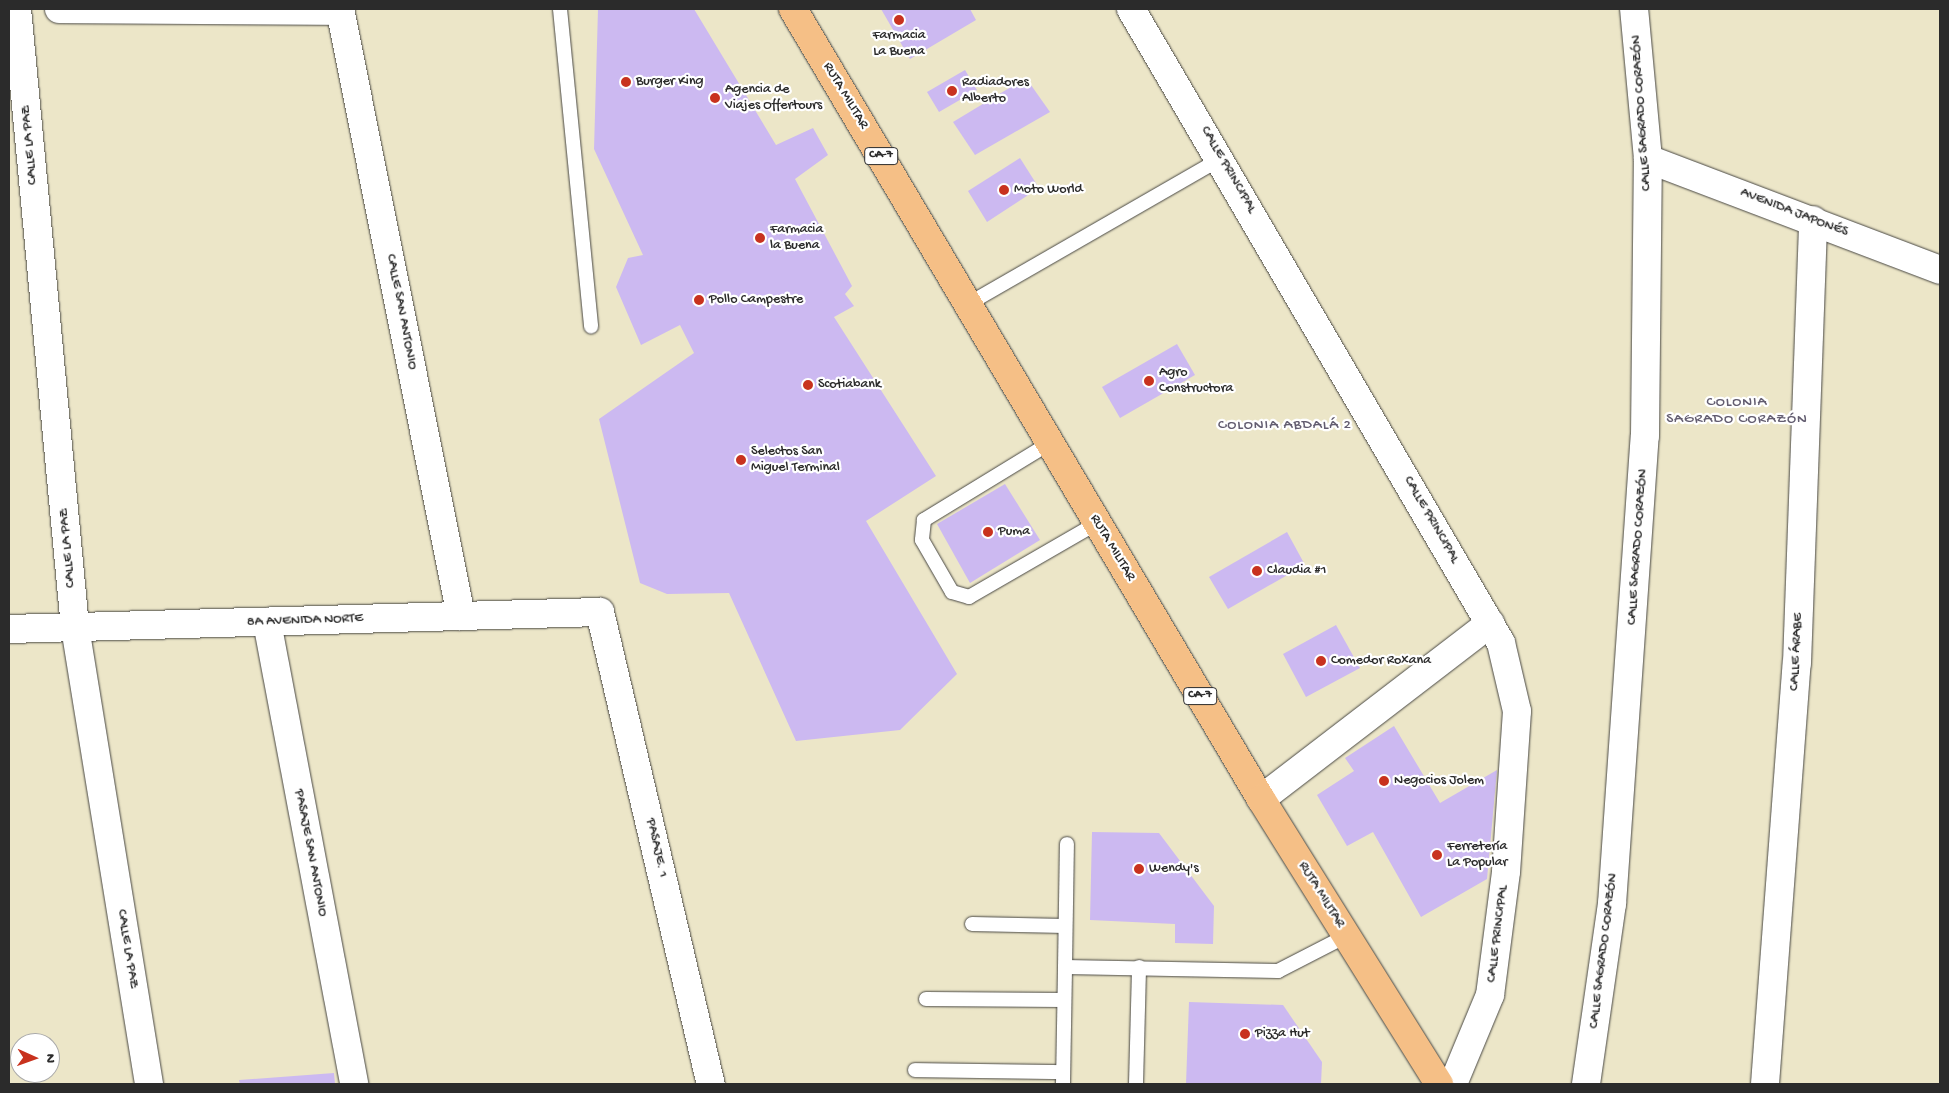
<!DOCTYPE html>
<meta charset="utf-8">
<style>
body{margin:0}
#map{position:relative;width:1949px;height:1093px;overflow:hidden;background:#ece6c8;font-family:"Gochi Hand",sans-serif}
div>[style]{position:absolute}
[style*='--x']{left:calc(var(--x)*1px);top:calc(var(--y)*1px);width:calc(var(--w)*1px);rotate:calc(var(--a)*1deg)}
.building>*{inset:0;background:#ccb9f1}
.roads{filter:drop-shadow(0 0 1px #484743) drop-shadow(0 0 1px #484743)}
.lane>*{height:14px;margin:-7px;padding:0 7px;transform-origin:7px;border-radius:7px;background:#fff}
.street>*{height:28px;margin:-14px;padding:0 14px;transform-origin:14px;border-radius:14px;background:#fff}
.primary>*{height:28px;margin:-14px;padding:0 14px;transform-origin:14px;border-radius:14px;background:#f5bf86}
.dots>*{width:14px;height:14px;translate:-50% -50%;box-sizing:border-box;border:2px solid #fff;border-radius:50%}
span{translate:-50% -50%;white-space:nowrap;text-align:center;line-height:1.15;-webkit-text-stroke:4.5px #fff;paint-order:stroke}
.shield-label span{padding:1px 4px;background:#fff;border:1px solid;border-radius:4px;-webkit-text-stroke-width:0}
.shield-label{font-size:12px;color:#2b2b2b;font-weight:700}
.poi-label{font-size:14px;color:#2b2b2b}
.left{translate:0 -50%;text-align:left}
.street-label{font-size:14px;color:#2b2b2b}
.neighbourhood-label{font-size:15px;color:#635d70;letter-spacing:1px}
.frame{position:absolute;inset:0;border:10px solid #2b2b2b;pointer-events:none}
.north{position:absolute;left:10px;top:1033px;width:50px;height:50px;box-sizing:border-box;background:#fff;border:1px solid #aaa;border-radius:50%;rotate:92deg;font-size:14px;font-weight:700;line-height:20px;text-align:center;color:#2b2b2b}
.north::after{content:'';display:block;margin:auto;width:18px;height:22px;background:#c8321e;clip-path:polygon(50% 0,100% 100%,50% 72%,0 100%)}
</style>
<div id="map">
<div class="building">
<div style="clip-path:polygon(598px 9px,694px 9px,776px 145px,813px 128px,828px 155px,795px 179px,852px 286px,845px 294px,854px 306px,834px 317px,936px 476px,866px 521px,957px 674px,900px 730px,796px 741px,729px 593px,667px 594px,640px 583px,599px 419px,694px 353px,680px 325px,641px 345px,616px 287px,628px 258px,643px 255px,594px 149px)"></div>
<div style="clip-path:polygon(881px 9px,970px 9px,976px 20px,910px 59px)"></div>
<div style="clip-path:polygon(965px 70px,977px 90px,939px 112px,927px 92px)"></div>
<div style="clip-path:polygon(1026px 78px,1050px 112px,975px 155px,953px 122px)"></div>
<div style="clip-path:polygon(1020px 158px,1039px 188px,987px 222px,968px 191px)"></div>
<div style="clip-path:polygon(1177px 344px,1195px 375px,1120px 418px,1102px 387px)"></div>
<div style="clip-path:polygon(1005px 484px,1040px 540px,970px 583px,937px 524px)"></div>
<div style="clip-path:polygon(1287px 532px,1305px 565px,1228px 609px,1209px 577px)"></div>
<div style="clip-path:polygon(1336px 625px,1360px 668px,1306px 697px,1283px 654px)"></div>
<div style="clip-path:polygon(1394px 726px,1440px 803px,1497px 770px,1487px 879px,1421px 917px,1373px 832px,1347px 846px,1317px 795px,1354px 771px,1345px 758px)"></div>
<div style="clip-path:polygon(1092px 832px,1159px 833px,1214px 906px,1213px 944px,1175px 943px,1175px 924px,1090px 920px)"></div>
<div style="clip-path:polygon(1189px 1002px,1283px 1005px,1322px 1062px,1321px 1084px,1186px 1084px)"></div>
<div style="clip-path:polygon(334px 1073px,335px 1084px,240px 1084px,239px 1080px)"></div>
</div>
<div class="roads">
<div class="lane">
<div style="--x:560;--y:9;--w:319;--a:84.4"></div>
<div style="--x:968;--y:304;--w:293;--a:-29.9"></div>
<div style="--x:1050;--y:443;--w:148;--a:148.6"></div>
<div style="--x:924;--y:520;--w:20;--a:96"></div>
<div style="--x:922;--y:540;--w:60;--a:60"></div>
<div style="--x:952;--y:592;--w:18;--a:16"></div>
<div style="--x:969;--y:597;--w:148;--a:-30"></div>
<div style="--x:972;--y:924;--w:93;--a:1.2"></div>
<div style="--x:1065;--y:967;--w:123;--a:-89.1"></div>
<div style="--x:926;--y:999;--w:138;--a:0.4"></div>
<div style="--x:915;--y:1070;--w:148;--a:0.8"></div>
<div style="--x:1063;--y:1084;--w:117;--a:-89"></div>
<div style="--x:1065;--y:967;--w:213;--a:1.1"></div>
<div style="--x:1278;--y:971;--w:76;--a:-27.2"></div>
<div style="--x:1136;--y:1084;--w:117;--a:-88.5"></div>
</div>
<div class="street">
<div style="--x:17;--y:9;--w:621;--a:84.64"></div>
<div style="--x:75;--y:627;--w:463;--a:80.8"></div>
<div style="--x:59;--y:9;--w:282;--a:0.4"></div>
<div style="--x:340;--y:9;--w:619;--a:78.73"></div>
<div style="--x:1131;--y:9;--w:734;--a:59.73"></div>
<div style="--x:1501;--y:643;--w:70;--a:76.8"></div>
<div style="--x:1517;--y:711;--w:161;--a:93.9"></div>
<div style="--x:1506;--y:872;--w:124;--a:97.4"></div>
<div style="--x:1490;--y:995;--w:96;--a:112.6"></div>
<div style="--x:1648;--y:159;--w:312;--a:20.8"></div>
<div style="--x:267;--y:622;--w:470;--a:79.3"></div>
<div style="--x:9;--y:629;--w:591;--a:-1.65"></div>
<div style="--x:600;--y:612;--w:485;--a:76.8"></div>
<div style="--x:1261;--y:799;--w:289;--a:-37.5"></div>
<div style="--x:1586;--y:1084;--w:182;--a:-81.8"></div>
<div style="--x:1612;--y:904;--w:469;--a:-86"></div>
<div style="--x:1645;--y:436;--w:277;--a:-89.4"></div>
<div style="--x:1648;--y:159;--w:151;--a:-95.3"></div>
<div style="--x:1765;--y:1084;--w:422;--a:-85.7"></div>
<div style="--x:1797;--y:663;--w:443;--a:-87.9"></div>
</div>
<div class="primary">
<div style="--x:793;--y:9;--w:918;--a:59.36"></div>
<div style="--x:1261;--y:799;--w:336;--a:58"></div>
</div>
</div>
<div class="dots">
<div style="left:899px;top:20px;background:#c8321e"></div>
<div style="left:626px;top:82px;background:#c8321e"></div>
<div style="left:952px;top:91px;background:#c8321e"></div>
<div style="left:715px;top:98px;background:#c8321e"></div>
<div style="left:1004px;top:190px;background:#c8321e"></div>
<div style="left:760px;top:238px;background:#c8321e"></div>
<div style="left:699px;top:300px;background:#c8321e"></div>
<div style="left:1149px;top:381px;background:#c8321e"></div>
<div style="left:808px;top:385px;background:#c8321e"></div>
<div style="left:741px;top:460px;background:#c8321e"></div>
<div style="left:988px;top:532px;background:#c8321e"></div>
<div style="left:1257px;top:571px;background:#c8321e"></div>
<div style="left:1321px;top:661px;background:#c8321e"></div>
<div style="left:1384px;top:781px;background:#c8321e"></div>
<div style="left:1437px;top:855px;background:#c8321e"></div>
<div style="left:1139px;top:869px;background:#c8321e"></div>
<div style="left:1245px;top:1034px;background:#c8321e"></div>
</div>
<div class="shield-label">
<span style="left:881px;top:156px">CA-7</span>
<span style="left:1200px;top:696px">CA-7</span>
</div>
<div class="poi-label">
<span style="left:899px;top:44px">Farmacia<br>La Buena</span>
<span class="left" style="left:636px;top:82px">Burger King</span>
<span class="left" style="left:962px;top:91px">Radiadores<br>Alberto</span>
<span class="left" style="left:725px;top:98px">Agencia de<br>Viajes Offertours</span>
<span class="left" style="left:1014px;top:190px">Moto World</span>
<span class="left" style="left:770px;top:238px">Farmacia<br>la Buena</span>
<span class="left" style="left:709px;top:300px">Pollo Campestre</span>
<span class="left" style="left:1159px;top:381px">Agro<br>Constructora</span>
<span class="left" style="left:818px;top:385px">Scotiabank</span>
<span class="left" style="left:751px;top:460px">Selectos San<br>Miguel Terminal</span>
<span class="left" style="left:998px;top:532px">Puma</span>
<span class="left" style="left:1267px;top:571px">Claudia #1</span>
<span class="left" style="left:1331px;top:661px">Comedor Roxana</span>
<span class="left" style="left:1394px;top:781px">Negocios Jolem</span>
<span class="left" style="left:1447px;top:855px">Ferretería<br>La Popular</span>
<span class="left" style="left:1149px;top:869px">Wendy's</span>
<span class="left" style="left:1255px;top:1034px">Pizza Hut</span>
</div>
<div class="street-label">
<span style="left:845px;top:96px;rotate:59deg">RUTA MILITAR</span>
<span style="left:1642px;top:113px;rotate:-94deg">CALLE SAGRADO CORAZÓN</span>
<span style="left:30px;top:145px;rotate:-95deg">CALLE LA PAZ</span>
<span style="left:1228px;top:170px;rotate:60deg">CALLE PRINCIPAL</span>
<span style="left:1794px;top:213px;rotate:21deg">AVENIDA JAPONÉS</span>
<span style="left:401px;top:312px;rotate:79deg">CALLE SAN ANTONIO</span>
<span style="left:1431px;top:520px;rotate:60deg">CALLE PRINCIPAL</span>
<span style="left:1638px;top:547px;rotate:-86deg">CALLE SAGRADO CORAZÓN</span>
<span style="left:68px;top:548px;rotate:-95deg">CALLE LA PAZ</span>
<span style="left:1112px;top:548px;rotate:59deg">RUTA MILITAR</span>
<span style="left:305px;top:621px;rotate:-2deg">8A AVENIDA NORTE</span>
<span style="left:1797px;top:652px;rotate:-87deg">CALLE ÁRABE</span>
<span style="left:656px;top:848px;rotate:77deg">PASAJE. 1</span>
<span style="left:310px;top:853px;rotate:79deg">PASAJE SAN ANTONIO</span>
<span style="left:1321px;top:895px;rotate:58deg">RUTA MILITAR</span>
<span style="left:1498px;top:934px;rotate:-83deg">CALLE PRINCIPAL</span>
<span style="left:127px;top:949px;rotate:81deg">CALLE LA PAZ</span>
<span style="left:1604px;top:951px;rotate:-83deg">CALLE SAGRADO CORAZÓN</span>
</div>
<div class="neighbourhood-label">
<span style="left:1737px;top:411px">COLONIA<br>SAGRADO CORAZÓN</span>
<span style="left:1285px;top:426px">COLONIA ABDALÁ 2</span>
</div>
<div class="frame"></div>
<div class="north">N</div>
</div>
